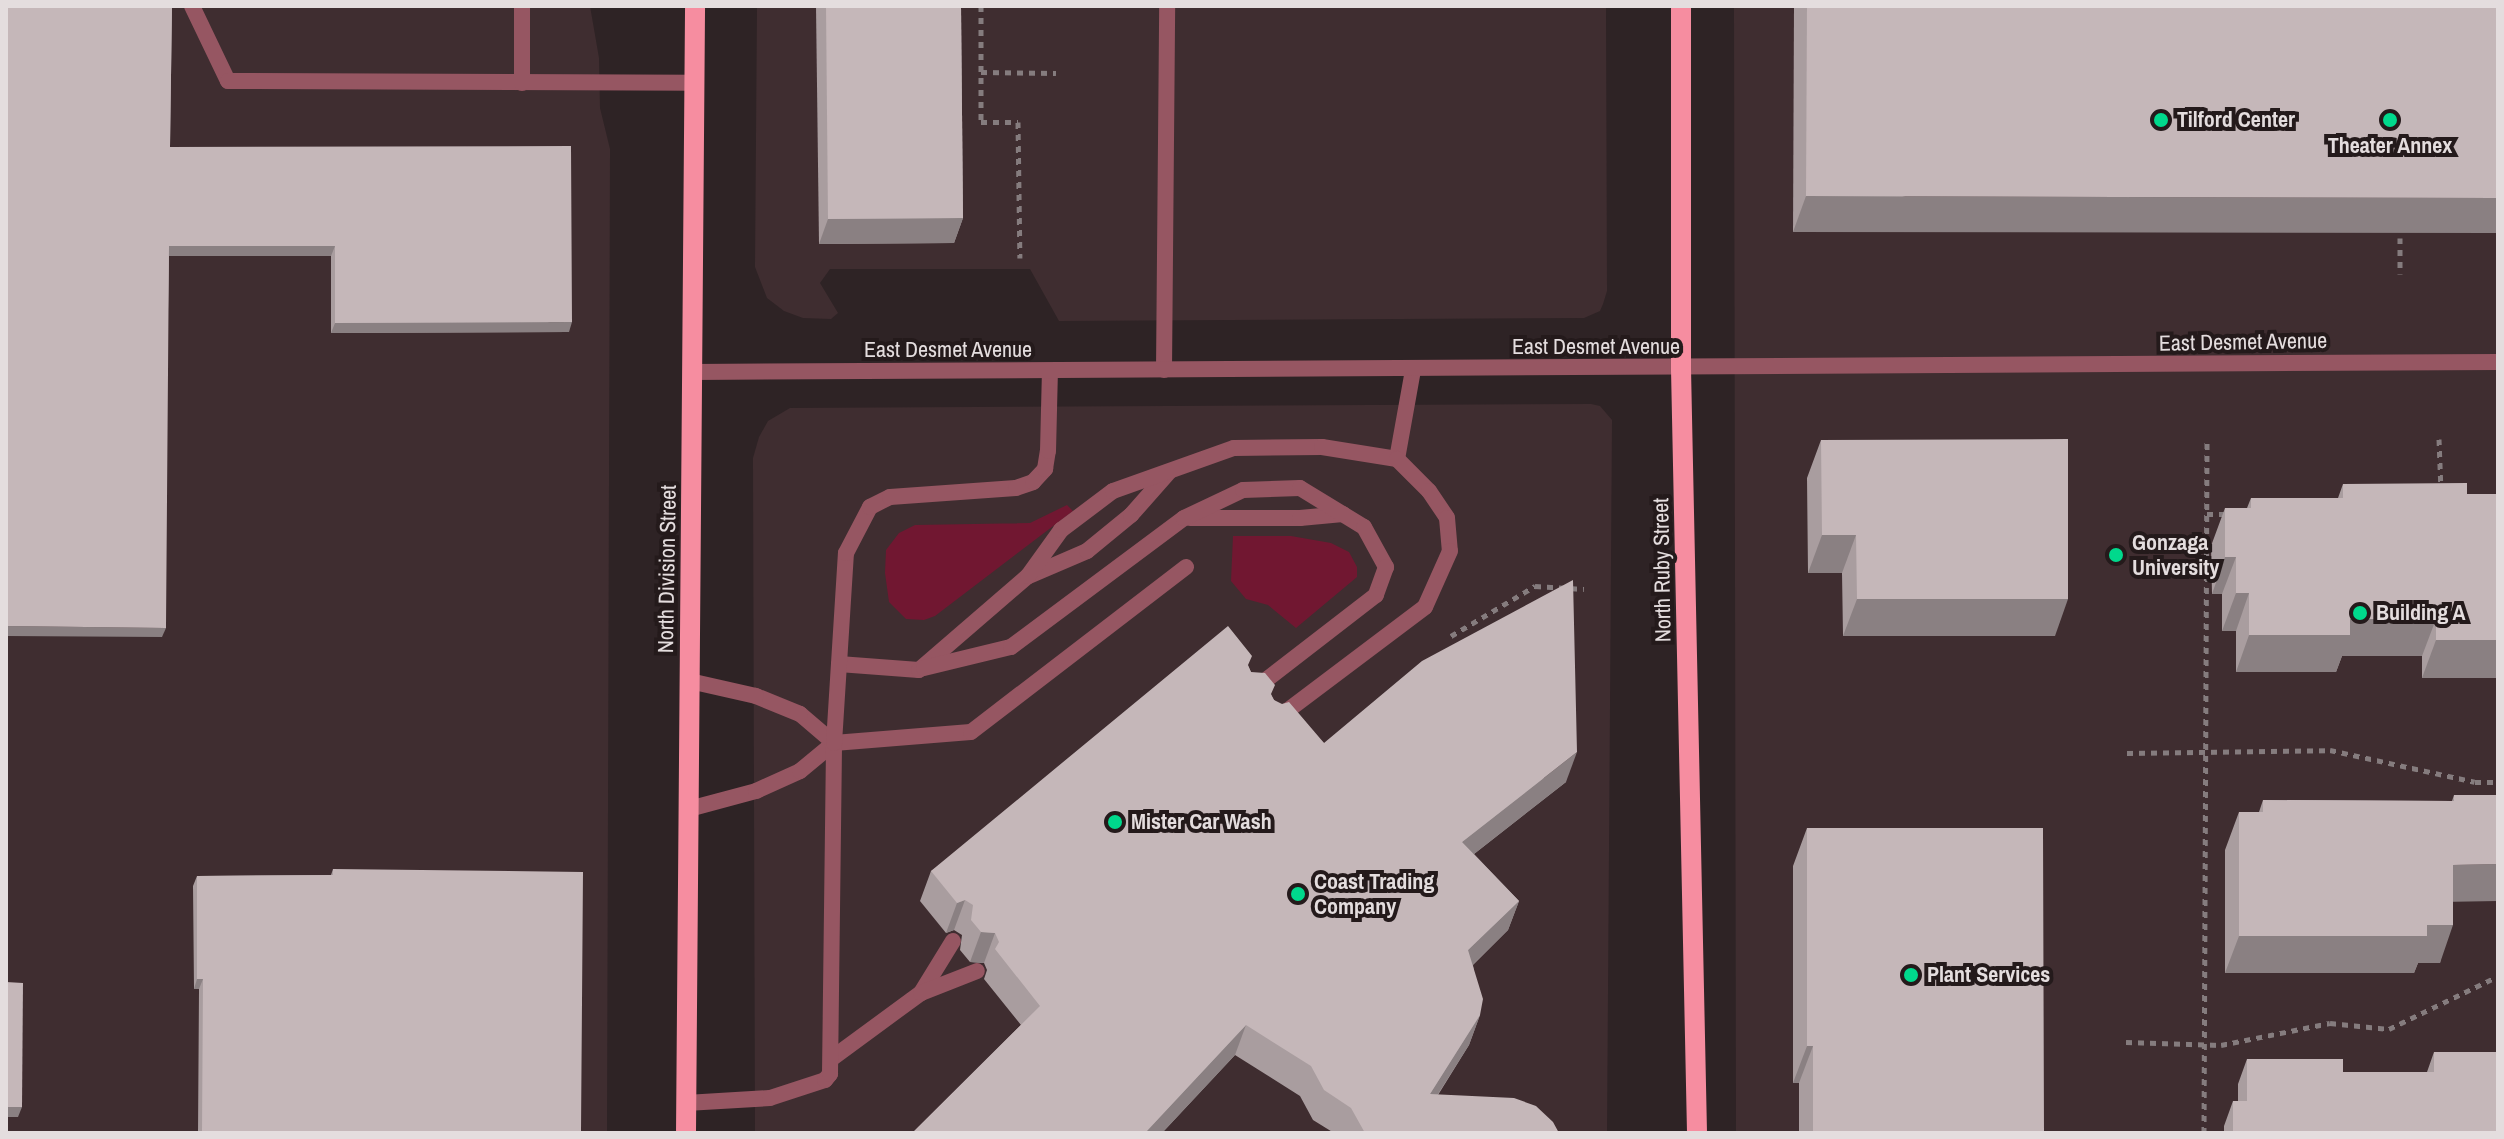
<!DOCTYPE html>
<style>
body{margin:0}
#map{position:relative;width:2504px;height:1139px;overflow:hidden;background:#2e2325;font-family:"Archivo Narrow",sans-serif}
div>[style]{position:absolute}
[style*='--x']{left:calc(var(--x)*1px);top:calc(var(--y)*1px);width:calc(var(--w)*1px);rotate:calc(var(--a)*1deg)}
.built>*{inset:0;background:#3f2d30}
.green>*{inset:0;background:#711731}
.path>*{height:5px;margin-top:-2.5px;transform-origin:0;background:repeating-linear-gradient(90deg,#857c7e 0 6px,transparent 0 12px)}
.lane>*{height:16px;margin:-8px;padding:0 8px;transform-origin:8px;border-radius:8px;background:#965662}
.street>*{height:16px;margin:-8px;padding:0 8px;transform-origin:8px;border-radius:8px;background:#965662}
.primary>*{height:20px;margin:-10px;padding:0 10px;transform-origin:10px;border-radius:10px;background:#f68da0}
.wall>*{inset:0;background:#a99d9f}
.shaded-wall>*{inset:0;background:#8a8082}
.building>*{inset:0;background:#c5b7b9}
.dots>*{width:22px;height:22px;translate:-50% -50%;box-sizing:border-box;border:4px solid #241a1b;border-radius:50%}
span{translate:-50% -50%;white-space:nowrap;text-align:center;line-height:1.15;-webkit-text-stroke:8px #241a1b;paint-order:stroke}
.poi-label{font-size:22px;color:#e4ddde;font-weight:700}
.left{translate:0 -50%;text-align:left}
.street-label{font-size:22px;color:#e4ddde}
.frame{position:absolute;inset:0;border:8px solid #e4ddde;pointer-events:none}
</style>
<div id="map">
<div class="built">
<div style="clip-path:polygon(6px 6px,590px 6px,599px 58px,600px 108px,610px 149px,607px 1133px,6px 1133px)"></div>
<div style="clip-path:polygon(757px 6px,1606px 6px,1607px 291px,1603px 304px,1600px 311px,1584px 318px,1059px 321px,1030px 269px,830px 269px,820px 283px,838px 313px,831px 319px,803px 318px,784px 311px,767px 298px,755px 267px)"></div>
<div style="clip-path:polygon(1734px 6px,2498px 6px,2498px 1133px,1736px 1133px)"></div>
<div style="clip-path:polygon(1591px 404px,1600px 406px,1612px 420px,1607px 1133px,755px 1133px,753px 458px,759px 437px,768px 421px,790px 408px)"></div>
</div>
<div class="green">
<div style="clip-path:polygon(1067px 505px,1073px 511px,935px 616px,924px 620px,906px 619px,889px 602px,885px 573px,886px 550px,899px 533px,915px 525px,1030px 523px)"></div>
<div style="clip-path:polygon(1233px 536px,1291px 536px,1331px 543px,1349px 552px,1357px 567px,1357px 577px,1296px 628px,1268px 605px,1246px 599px,1231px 581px)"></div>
</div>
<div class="path">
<div style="--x:981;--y:6;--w:116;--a:90"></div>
<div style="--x:981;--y:122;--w:37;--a:0"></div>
<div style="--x:1018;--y:122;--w:136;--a:89.2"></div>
<div style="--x:981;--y:72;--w:75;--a:0.8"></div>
<div style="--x:2400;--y:238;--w:36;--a:90"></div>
<div style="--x:2439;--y:439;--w:51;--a:87.8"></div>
<div style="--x:2207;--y:514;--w:23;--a:0"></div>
<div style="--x:1451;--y:636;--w:98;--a:-30.8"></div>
<div style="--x:1535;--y:586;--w:49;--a:3.5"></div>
<div style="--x:2127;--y:753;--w:203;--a:-0.8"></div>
<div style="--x:2330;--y:750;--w:148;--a:12.4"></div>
<div style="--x:2475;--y:782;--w:23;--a:0"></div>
<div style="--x:2126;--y:1042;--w:95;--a:1.8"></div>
<div style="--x:2221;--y:1045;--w:111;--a:-11.4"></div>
<div style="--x:2330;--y:1023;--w:59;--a:5.8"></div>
<div style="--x:2389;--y:1029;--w:121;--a:-25.9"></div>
<div style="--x:2204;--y:1133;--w:694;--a:-89.75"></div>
</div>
<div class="lane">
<div style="--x:192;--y:6;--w:83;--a:64.4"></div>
<div style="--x:228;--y:81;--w:467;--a:0.2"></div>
<div style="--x:522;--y:83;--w:77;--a:-90"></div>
<div style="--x:1164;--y:370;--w:364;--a:-89.5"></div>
<div style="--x:1397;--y:459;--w:90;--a:-79.8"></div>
<div style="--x:1190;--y:518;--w:110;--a:0"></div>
<div style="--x:1300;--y:518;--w:43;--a:-5.3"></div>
<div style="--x:1029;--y:576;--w:63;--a:-23.3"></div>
<div style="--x:1087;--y:551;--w:57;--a:-39.3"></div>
<div style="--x:1131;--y:515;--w:57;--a:-48.5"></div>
<div style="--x:839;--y:664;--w:80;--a:4.3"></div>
<div style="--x:919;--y:670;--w:144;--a:-40.8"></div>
<div style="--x:1028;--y:576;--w:57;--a:-54.3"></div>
<div style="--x:1061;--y:530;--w:65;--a:-36.9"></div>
<div style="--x:1113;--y:491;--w:128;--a:-19.6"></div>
<div style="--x:1234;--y:448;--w:88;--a:-0.7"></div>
<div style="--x:1322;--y:447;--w:76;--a:9.1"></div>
<div style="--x:1397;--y:459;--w:45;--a:45"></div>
<div style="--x:1429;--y:491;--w:32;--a:56"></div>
<div style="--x:1447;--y:518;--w:33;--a:85"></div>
<div style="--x:1450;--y:551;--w:61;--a:114.1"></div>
<div style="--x:1425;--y:607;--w:188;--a:143"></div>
<div style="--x:924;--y:668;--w:89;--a:-13.6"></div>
<div style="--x:1011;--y:647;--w:216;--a:-36.7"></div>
<div style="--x:1184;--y:518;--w:65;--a:-25.4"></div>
<div style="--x:1243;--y:490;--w:57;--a:-2"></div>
<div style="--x:1300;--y:488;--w:75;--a:31.4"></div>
<div style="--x:1364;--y:527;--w:46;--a:61.2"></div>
<div style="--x:1386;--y:567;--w:30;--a:110"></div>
<div style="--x:1376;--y:595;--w:155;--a:142.3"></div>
<div style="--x:834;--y:743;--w:137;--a:-4.6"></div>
<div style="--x:971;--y:732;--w:271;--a:-37.5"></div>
<div style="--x:689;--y:809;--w:69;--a:-15"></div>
<div style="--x:756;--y:791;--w:48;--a:-24.4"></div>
<div style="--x:800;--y:771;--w:44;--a:-39.5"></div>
<div style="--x:834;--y:743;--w:45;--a:-139.5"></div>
<div style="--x:800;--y:714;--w:48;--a:-157.8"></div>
<div style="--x:756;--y:696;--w:68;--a:-167.2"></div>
<div style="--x:921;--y:993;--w:61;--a:-58.4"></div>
<div style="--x:831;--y:1059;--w:112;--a:-36.3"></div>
<div style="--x:921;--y:993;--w:60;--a:-21.4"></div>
<div style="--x:686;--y:1103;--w:84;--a:-3.4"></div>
<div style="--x:770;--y:1098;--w:58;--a:-18.1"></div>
<div style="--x:825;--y:1080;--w:8;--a:-50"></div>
<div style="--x:830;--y:1074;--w:331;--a:-89.3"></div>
<div style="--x:834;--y:743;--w:190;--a:-86.4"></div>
<div style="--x:846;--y:553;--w:52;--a:-62.4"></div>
<div style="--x:870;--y:507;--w:22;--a:-27"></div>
<div style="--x:890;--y:497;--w:126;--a:-4.1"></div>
<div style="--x:1016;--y:488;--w:18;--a:-19"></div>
<div style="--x:1033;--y:482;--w:18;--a:-47"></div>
<div style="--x:1045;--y:469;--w:18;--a:-81"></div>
<div style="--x:1048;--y:451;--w:80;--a:-88.6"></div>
</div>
<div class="street">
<div style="--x:693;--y:372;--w:1805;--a:-0.32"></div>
</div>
<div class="primary">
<div style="--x:1681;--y:6;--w:363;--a:90"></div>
<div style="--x:1681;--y:369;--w:764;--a:88.8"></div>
<div style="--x:686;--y:1133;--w:1127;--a:-89.54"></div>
</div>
<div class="wall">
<div style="clip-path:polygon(106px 6px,172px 6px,170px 147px,569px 332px,331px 333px,331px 256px,169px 256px,162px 637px)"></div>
<div style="clip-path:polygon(816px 6px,961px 6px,963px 218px,954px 243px,819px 244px)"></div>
<div style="clip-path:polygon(1794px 6px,2498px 6px,1793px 232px)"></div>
<div style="clip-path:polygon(1821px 440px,2055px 636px,1843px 636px,1842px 573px,1808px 573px,1807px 478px)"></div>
<div style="clip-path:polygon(2343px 484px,2467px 494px,2498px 678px,2422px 678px,2422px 656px,2342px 656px,2336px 672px,2236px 672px,2236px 631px,2222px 631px,2222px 594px,2212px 594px,2211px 546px,2225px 508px,2247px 508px,2251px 498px,2338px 498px)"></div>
<div style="clip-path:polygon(1248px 666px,1251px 672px,1271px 695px,1274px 700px,1324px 743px,1566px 782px,1474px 854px,1519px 901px,1508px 930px,1473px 965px,1480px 1015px,1469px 1045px,1438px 1095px,1559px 1133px,1334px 1133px,1313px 1120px,1300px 1096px,1235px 1055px,1162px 1133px,913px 1133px,1021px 1025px,984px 979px,987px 970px,984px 963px,970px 962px,960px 950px,962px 935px,954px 930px,946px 933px,920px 901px,931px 871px)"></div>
<div style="clip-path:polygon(2454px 795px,2453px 902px,2440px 963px,2418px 963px,2414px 973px,2225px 973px,2225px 850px,2239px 812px,2259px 812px,2263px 800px,2452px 801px)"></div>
<div style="clip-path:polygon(1807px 828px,2044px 1133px,1799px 1133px,1799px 1083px,1793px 1083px,1793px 866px)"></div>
<div style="clip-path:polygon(333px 869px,581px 1133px,198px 1133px,199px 989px,194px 989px,193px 886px,197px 876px,331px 875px)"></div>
<div style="clip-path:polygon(2434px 1052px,2498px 1133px,2224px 1133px,2224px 1126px,2233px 1101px,2238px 1101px,2238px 1084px,2247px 1059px,2343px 1072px,2427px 1072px)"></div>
</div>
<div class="shaded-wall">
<div style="clip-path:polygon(1806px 196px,2498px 198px,2498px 233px,1793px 232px)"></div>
<div style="clip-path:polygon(963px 218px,954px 243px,819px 244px,828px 219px)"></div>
<div style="clip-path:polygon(169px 246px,335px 246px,331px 256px,165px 256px)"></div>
<div style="clip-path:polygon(572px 322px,569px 332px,331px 333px,335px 323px)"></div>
<div style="clip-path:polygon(1822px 535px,1856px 535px,1842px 573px,1808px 573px)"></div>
<div style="clip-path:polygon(2225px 557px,2236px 557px,2222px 594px,2212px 594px)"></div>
<div style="clip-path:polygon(2236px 593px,2249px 593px,2236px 631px,2222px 631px)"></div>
<div style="clip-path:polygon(1857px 599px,2068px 599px,2055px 636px,1843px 636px)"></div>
<div style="clip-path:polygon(2350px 619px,2436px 619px,2422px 656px,2342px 656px,2336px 672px,2236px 672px,2249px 635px)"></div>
<div style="clip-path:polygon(6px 626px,166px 628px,162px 637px,6px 636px)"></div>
<div style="clip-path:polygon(2436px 640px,2498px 640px,2498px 678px,2422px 678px)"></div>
<div style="clip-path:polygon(1577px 752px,1566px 782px,1451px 872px,1462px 842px)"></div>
<div style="clip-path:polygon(2498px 864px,2498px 901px,2440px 902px,2453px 865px)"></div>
<div style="clip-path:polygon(965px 900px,954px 930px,946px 933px,957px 903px)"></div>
<div style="clip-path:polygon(1519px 901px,1508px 930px,1457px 980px,1468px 950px)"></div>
<div style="clip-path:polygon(2427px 925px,2453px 925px,2440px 963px,2418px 963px,2414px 973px,2225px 973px,2239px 936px)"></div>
<div style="clip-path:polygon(981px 932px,995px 933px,984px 963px,970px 962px)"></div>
<div style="clip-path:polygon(197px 979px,203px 979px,199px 989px,194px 989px)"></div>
<div style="clip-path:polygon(1480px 1015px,1469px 1045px,1419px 1124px,1430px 1094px)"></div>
<div style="clip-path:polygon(1246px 1025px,1235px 1055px,1162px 1133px,1145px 1133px)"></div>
<div style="clip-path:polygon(1807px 1046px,1813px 1046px,1799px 1083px,1793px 1083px)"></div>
<div style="clip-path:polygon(6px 1107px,22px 1107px,18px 1117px,6px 1117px)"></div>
</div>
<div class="building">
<div style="clip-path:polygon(110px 6px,172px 6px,170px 147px,571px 146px,572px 322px,335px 323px,335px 246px,169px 246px,166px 628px,6px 626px,6px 7px,110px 8px)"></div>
<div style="clip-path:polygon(826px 6px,961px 6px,963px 218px,828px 219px)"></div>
<div style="clip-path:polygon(1807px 6px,2498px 6px,2498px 198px,1806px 196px)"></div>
<div style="clip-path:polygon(2068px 439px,2068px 599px,1857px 599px,1856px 535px,1822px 535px,1821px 440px)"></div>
<div style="clip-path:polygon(2467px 483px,2467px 494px,2498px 494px,2498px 640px,2436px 640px,2436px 619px,2350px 619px,2350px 635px,2249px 635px,2249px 593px,2236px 593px,2236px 557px,2225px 557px,2225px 508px,2251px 508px,2251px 498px,2343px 498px,2343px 484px)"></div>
<div style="clip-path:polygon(1573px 580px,1577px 752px,1462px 842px,1519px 901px,1468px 950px,1483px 999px,1480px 1015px,1430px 1094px,1514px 1098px,1536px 1106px,1553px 1122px,1559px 1133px,1365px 1133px,1351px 1108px,1324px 1090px,1311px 1066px,1246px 1025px,1145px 1133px,913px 1133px,914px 1131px,1040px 1006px,995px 949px,999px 942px,995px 933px,981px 932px,971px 920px,973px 905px,965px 900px,957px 903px,931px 871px,1228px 626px,1252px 656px,1248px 665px,1251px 672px,1265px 673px,1275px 685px,1271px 694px,1274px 700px,1282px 704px,1289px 702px,1324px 743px,1422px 661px)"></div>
<div style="clip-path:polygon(2454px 795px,2498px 795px,2498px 864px,2453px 865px,2453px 925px,2427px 925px,2427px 936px,2239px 936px,2239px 812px,2263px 812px,2263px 800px,2454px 801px)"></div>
<div style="clip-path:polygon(1807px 828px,2043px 828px,2044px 1133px,1813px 1133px,1813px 1046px,1807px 1046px)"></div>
<div style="clip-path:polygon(333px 869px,583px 872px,581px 1133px,202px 1133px,203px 979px,197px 979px,197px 876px,333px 875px)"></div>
<div style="clip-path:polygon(6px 982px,23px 983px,22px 1107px,6px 1107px)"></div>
<div style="clip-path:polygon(2434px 1052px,2498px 1052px,2498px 1133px,2233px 1133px,2233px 1101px,2247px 1101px,2247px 1059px,2343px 1059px,2343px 1072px,2434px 1072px)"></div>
</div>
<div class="dots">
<div style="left:2161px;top:120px;background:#00d98c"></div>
<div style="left:2390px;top:120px;background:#00d98c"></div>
<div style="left:2116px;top:555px;background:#00d98c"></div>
<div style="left:2360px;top:613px;background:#00d98c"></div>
<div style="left:1115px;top:822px;background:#00d98c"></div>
<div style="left:1298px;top:894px;background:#00d98c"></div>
<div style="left:1911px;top:975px;background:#00d98c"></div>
</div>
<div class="poi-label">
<span class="left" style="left:2177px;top:120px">Tilford Center</span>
<span style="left:2390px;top:146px">Theater Annex</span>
<span class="left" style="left:2132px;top:555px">Gonzaga<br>University</span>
<span class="left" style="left:2376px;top:613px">Building A</span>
<span class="left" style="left:1131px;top:822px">Mister Car Wash</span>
<span class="left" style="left:1314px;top:894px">Coast Trading<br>Company</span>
<span class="left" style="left:1927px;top:975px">Plant Services</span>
</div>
<div class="street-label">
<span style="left:2243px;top:342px;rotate:-1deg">East Desmet Avenue</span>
<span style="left:1596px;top:347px">East Desmet Avenue</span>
<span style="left:948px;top:350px">East Desmet Avenue</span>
<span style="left:667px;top:569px;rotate:-89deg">North Division Street</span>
<span style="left:1662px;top:570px;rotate:-91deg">North Ruby Street</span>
</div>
<div class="frame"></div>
</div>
